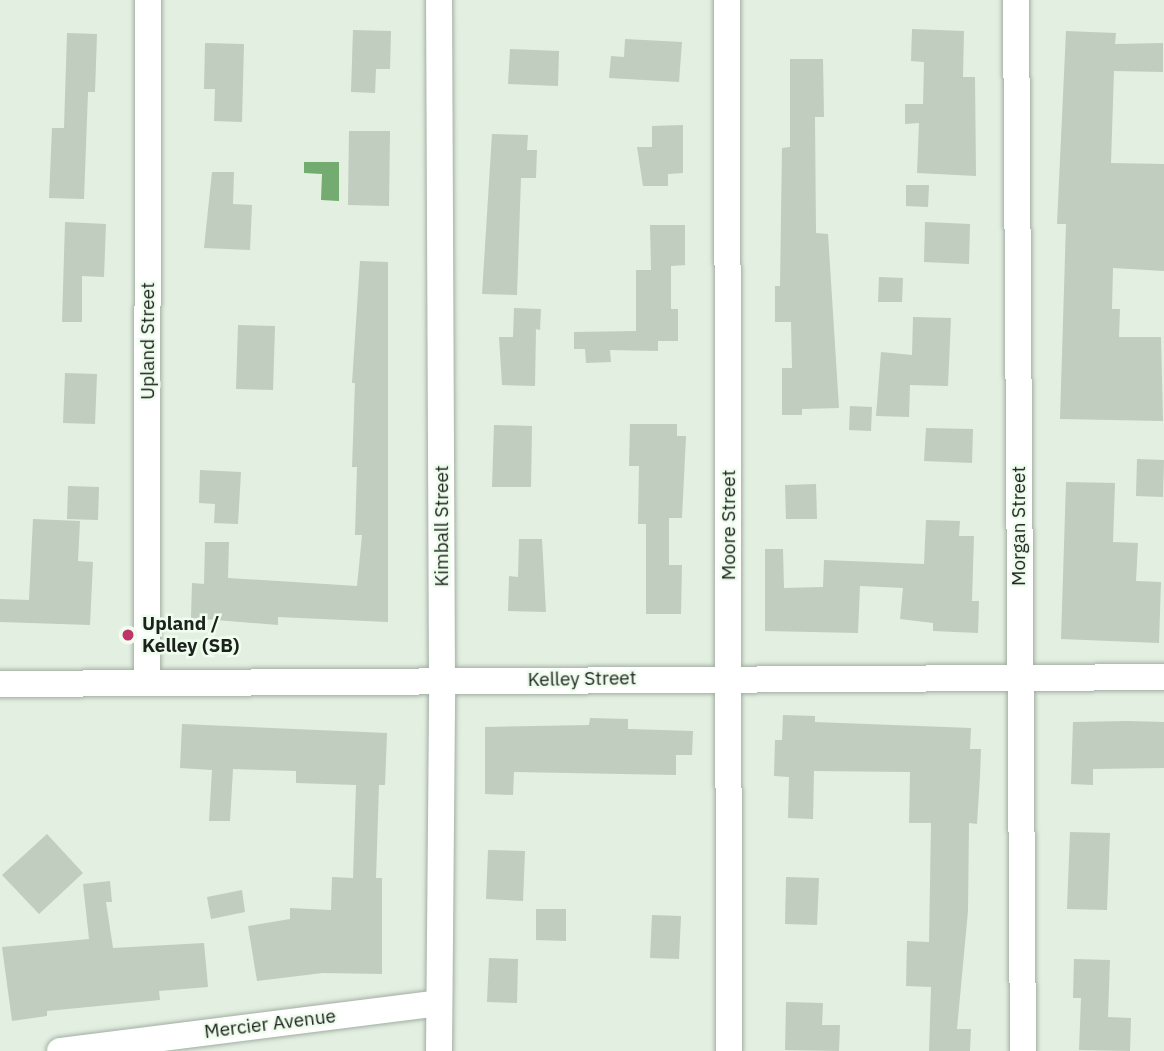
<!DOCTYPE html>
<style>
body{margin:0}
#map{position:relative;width:1164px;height:1051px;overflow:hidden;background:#e2efe1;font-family:"IBM Plex Sans",sans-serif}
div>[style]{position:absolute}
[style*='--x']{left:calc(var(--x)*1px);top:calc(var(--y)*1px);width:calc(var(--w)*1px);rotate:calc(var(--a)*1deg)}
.water>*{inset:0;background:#73ab71}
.building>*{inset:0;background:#c0cdbf}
.roads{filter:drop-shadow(0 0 2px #a2aea1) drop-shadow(0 0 2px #a2aea1)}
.minor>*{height:26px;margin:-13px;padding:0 13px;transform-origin:13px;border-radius:13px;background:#fff}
.dots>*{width:19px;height:19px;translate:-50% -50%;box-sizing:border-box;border:4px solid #effdee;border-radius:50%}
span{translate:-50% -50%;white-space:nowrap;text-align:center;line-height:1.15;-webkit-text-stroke:5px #effdee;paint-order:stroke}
.street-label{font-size:19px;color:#1c211c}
.poi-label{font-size:19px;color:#1c211c;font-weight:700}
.left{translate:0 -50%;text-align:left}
</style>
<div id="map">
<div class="water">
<div style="clip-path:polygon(304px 162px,339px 162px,339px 201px,321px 200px,322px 174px,304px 173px)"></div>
</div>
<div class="building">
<div style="clip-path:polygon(912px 29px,964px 31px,963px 77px,975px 77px,976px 176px,917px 173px,919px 123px,905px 124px,905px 104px,923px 104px,924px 62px,911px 61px)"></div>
<div style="clip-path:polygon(353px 30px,391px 31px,390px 69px,376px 69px,375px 93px,351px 92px)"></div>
<div style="clip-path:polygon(1066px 31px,1116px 33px,1115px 44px,1163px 43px,1163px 72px,1114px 71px,1111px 163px,1164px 164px,1164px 271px,1113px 268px,1112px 309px,1120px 309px,1119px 337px,1161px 337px,1163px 421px,1060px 419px,1066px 224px,1057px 224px)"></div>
<div style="clip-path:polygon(67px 33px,97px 34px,95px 92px,88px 92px,84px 199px,49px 198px,52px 128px,64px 128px)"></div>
<div style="clip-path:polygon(625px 39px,682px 42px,679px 82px,609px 78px,611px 56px,624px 57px)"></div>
<div style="clip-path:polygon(205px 43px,244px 44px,242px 122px,214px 121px,215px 89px,204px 89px)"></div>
<div style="clip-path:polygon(510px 49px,559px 51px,558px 86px,508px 84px)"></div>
<div style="clip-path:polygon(790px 59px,823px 59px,824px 117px,815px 117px,816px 233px,828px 234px,839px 408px,802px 409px,802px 415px,782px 415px,782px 368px,792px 368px,791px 322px,775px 322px,775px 286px,780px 286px,782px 148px,790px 147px)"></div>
<div style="clip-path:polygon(683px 125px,683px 173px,668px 174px,668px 186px,643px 186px,637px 147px,652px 147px,652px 126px)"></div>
<div style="clip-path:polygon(349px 131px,390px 131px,389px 206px,348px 205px)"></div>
<div style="clip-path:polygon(492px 134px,528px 135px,527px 150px,537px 150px,536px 178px,521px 178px,517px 295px,482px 294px)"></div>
<div style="clip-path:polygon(212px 172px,234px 172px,233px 204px,252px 205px,250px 250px,204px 248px)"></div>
<div style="clip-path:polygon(906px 185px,929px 185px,928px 207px,906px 206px)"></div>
<div style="clip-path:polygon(65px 222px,106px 224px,104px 277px,82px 276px,82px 322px,62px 322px)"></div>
<div style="clip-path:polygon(925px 222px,970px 224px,969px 264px,924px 262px)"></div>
<div style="clip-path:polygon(650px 225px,685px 225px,685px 265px,671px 266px,671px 309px,678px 309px,678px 341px,658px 341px,658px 351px,610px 350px,611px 362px,586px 363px,585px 349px,574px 349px,574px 332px,636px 331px,636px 270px,651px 270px)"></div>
<div style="clip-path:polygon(360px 261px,388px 262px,388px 622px,278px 617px,278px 625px,191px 618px,192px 583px,204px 584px,205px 542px,229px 542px,228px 578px,357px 586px,362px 535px,355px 535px,357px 467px,352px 467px,355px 383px,352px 383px)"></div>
<div style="clip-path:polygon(879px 277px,903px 278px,902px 302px,878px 302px)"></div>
<div style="clip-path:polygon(514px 308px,541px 309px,540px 330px,536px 329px,535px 386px,502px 385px,499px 337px,513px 337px)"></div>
<div style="clip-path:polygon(913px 317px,951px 318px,948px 386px,910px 385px,909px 417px,876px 416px,881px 352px,912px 355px)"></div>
<div style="clip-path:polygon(238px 325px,275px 326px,273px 390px,236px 389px)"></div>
<div style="clip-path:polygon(65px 373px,97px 374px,95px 424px,63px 423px)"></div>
<div style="clip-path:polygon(850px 406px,872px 407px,871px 431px,849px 430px)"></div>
<div style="clip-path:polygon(630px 424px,677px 424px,677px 436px,686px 436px,682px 518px,669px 518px,669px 565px,682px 565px,681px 614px,646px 614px,646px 524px,638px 524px,639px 466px,629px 466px)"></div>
<div style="clip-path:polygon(494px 425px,532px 426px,531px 487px,492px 487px)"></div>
<div style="clip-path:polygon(926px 428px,973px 429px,972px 463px,924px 461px)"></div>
<div style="clip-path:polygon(1137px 459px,1164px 460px,1163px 497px,1136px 496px)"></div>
<div style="clip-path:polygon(200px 470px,241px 472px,238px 524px,214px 523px,215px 504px,199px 503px)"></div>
<div style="clip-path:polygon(1066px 482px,1115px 483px,1113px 542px,1138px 543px,1136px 581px,1161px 582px,1159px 643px,1061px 639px)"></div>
<div style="clip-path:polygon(816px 484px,817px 519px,786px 519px,785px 485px)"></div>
<div style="clip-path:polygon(68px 486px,99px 487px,98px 520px,67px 519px)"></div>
<div style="clip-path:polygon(33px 519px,80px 521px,78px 561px,93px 562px,90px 625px,0 622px,0 599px,29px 600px)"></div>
<div style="clip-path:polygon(926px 520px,960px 521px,959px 536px,974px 536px,972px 601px,979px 601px,978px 633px,933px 631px,933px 623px,900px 619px,903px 588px,860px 586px,858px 633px,765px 631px,765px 549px,783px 549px,784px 588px,823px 587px,824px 560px,924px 564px)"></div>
<div style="clip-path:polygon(519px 539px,542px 539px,546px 612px,508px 611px,509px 576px,518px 577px)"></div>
<div style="clip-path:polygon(783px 715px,815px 716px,815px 722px,971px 728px,970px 749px,981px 749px,980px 776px,977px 824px,969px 823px,968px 911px,957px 1029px,971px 1029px,970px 1051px,929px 1051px,931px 987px,906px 986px,907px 941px,929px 942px,931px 823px,909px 823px,910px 772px,814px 771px,813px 819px,788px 818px,789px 777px,774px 776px,775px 740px,782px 740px)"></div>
<div style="clip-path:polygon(590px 718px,628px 719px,628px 729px,693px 731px,692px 755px,676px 755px,676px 775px,514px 772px,513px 795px,485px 794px,485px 727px,589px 725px)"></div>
<div style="clip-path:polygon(1128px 721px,1164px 722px,1164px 768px,1093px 769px,1093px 785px,1071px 784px,1073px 722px)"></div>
<div style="clip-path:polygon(182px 724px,387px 733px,385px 785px,379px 785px,376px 878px,382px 878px,382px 974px,323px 973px,257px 981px,248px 926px,290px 919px,290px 908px,331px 910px,332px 877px,353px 878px,356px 785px,296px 783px,296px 771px,233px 769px,230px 821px,209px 821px,212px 770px,180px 768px)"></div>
<div style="clip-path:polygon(1070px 832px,1110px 833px,1107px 910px,1067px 909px)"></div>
<div style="clip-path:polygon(47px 834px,83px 873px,39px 914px,2px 875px)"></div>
<div style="clip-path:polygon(488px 850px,525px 851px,523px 901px,486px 899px)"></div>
<div style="clip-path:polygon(786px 877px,819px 878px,817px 925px,785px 924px)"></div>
<div style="clip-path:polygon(110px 881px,112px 902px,106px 902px,113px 948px,204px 943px,208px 987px,159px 991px,160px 1000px,47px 1011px,47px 1016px,12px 1021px,2px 947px,89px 939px,83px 884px)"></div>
<div style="clip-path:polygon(242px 890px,245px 912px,211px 919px,207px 897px)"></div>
<div style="clip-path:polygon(536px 909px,566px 909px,566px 941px,536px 940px)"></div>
<div style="clip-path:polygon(652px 915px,681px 916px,679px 959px,650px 958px)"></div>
<div style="clip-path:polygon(489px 958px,518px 959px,517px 1003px,487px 1002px)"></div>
<div style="clip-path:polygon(1074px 959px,1110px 960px,1108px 1017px,1131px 1018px,1130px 1051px,1079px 1050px,1081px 998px,1073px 998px)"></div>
<div style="clip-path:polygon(786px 1002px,823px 1003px,822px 1025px,840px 1025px,839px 1051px,785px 1050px)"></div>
</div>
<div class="roads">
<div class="minor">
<div style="--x:727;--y:0;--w:1051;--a:89.89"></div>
<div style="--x:1016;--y:0;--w:1051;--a:89.62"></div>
<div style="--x:147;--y:681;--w:681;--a:-89.92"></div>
<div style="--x:0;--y:684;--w:1164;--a:-0.34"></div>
<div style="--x:60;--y:1051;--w:381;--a:-7.2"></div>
<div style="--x:439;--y:1051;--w:370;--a:-89.5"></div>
<div style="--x:442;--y:681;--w:681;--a:-90.25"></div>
</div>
</div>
<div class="dots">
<div style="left:128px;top:635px;background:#c0346a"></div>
</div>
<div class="street-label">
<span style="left:148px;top:341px;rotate:-90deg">Upland Street</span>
<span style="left:729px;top:525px;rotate:-90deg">Moore Street</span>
<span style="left:442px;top:526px;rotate:-90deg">Kimball Street</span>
<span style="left:1019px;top:526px;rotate:-90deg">Morgan Street</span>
<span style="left:582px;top:679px;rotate:-1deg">Kelley Street</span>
<span style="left:270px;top:1024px;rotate:-7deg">Mercier Avenue</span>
</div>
<div class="poi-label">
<span class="left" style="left:142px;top:635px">Upland /<br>Kelley (SB)</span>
</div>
</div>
